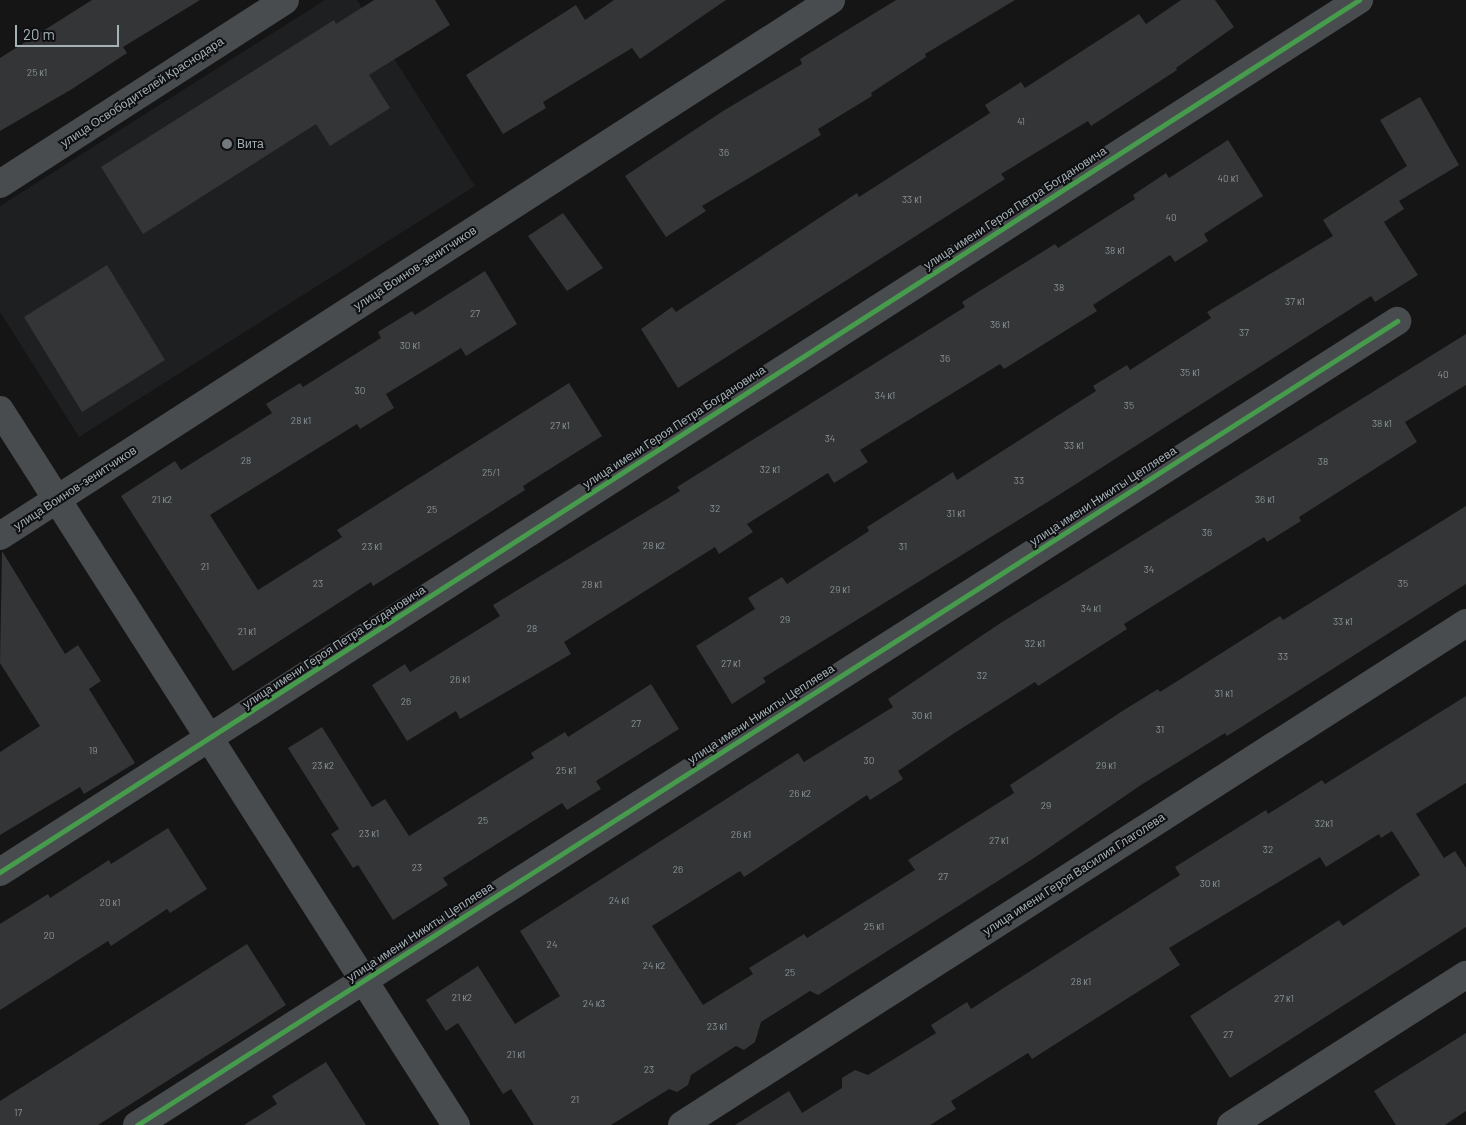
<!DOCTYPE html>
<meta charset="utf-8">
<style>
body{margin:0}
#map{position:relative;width:1466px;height:1125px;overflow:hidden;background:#151515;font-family:Barlow,sans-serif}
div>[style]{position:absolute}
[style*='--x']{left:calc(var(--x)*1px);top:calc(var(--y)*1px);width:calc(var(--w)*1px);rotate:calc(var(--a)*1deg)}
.built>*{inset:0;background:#1e1f21}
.building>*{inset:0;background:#333536}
.minor>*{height:28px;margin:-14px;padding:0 14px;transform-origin:14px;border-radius:14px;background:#484c4e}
.cycleway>*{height:5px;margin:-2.5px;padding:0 2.5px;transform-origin:2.5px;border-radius:2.5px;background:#469c4c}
.dots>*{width:14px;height:14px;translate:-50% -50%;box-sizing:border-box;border:2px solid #0f0f11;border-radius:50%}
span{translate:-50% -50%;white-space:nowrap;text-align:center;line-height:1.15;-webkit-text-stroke:4px #0f0f11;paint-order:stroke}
.number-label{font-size:10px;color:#889297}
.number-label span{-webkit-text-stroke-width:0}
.street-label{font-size:12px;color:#a4b1b7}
.poi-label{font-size:12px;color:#a4b1b7}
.left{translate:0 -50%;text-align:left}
.scale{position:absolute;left:15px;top:25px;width:104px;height:22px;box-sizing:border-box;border:2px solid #a4b1b7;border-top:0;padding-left:6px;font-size:15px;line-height:18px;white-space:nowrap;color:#a4b1b7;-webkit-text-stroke:4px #0f0f11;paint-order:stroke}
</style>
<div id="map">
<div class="built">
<div style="clip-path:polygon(325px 0,357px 0,475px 186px,79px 437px,0 312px,0 206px)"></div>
</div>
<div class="building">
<div style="clip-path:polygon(92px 0,200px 0,123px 47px,127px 53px,72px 89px,0 131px,0 58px)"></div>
<div style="clip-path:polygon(374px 0,435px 0,450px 25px,369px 75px,390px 108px,330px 146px,316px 124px,143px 234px,101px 167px,334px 20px,336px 24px)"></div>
<div style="clip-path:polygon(614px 0,726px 0,640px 59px,632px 48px,543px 102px,546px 108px,503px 134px,466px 75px,576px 5px,585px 20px)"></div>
<div style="clip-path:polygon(896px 0,1015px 0,925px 54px,926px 57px,871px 93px,872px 96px,818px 129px,821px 135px,702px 206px,706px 211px,666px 237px,625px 176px,723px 111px,802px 64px,800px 59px)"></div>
<div style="clip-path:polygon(1181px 0,1215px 0,1234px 27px,1176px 68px,1177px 70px,1091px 126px,1088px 121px,1001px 174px,1005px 179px,678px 388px,641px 329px,672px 307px,676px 312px,857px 193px,859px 197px,990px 113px,985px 105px,1021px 82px,1025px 88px,1139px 14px,1146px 24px)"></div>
<div style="clip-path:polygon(1420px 97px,1459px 165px,1399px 201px,1404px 209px,1384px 222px,1418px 275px,1375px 302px,1371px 296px,1054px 498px,763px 678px,766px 682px,732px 704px,696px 646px,755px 609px,748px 598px,782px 577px,787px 584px,869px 531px,867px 527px,953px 472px,957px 480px,1096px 391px,1093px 386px,1127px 365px,1130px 370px,1211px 318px,1207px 312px,1333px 236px,1323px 220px,1407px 166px,1380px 120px)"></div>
<div style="clip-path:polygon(1228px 140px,1263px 196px,1204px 234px,1208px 241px,1175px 262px,1170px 255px,1093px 305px,1097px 311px,1004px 369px,1000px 364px,860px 450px,868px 462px,834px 483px,828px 473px,747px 524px,753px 532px,719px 554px,715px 547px,564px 642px,571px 654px,460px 719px,456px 711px,407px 741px,372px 685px,405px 664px,410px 672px,500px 616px,493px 605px,680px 491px,677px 487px,965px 307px,962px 302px,1055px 244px,1058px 248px,1135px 199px,1133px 195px,1166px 173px,1169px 178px)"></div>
<div style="clip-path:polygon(563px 213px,603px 268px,567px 291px,528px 236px)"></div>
<div style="clip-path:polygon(107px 265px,165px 360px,82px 412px,24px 317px)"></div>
<div style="clip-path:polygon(485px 271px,517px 324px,466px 356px,461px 348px,386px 394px,394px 408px,360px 429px,357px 424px,210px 515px,258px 590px,342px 537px,337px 530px,569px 383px,602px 436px,523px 486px,525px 490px,467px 527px,373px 586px,371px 582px,233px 671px,121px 496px,175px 461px,181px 470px,272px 413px,266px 404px,300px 383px,303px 387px,381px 338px,378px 332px,412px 311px,415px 315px)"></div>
<div style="clip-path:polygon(1466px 334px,1466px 385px,1405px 422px,1417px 442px,1299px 517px,1301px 521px,1267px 542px,1264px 537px,1124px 624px,1127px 629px,1038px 686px,1035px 682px,956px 732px,898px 771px,903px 779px,870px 800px,867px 795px,744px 877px,740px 871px,652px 926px,703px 1005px,753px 974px,749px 968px,804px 934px,807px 938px,915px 870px,908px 860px,1014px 793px,1010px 785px,1124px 710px,1158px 689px,1160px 692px,1280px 616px,1283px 620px,1466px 506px,1466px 584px,1227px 736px,1225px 733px,1141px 785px,1034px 858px,818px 995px,810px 991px,761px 1022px,755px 1042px,744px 1050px,736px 1046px,691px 1075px,688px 1085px,677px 1092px,669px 1089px,611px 1125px,534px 1125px,511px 1089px,503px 1094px,458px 1023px,446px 1031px,426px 1000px,478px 966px,515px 1024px,560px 996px,520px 931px,798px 753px,804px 762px,893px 707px,888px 699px,999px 624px)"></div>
<div style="clip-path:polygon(2px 551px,65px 654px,78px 645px,101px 681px,89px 689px,135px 763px,84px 794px,80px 787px,0 835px,0 752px,40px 726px,0 663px)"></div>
<div style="clip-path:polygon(651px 684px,679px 729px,596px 781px,601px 789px,567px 810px,562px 803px,443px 878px,448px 885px,393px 920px,358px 865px,353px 868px,331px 834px,339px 829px,288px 748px,322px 727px,372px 807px,385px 799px,409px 836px,534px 758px,531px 753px,565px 732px,568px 737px)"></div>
<div style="clip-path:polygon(1466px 696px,1466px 783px,1416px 814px,1444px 858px,1455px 851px,1466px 868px,1466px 927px,1230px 1078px,1190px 1016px,1339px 920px,1343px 926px,1420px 875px,1392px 831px,1381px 838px,1379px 834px,1326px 867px,1320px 857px,1169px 948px,1180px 965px,1032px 1059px,1028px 1053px,951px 1101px,956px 1109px,930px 1125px,735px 1125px,789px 1091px,802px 1113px,842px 1088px,842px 1078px,855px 1070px,868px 1075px,936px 1033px,931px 1025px,967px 1002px,971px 1009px,1180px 875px,1175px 867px,1266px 810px,1268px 814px,1322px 780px,1325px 784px)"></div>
<div style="clip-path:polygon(168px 828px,207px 889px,170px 913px,167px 909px,111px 946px,108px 941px,0 1010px,0 924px,48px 894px,50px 898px,109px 860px,111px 864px)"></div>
<div style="clip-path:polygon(247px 944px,286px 1005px,98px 1125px,0 1125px,0 1101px)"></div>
<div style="clip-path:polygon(1466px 1033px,1466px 1111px,1445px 1125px,1396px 1125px,1374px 1091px)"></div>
<div style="clip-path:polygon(326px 1062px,366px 1125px,244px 1125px,277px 1104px,272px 1096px)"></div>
</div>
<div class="minor">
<div style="--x:0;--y:184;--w:339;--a:-32.8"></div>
<div style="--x:0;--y:410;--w:848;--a:57.47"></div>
<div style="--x:0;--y:536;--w:989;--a:-32.82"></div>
<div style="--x:0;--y:872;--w:1615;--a:-32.69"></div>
<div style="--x:137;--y:1125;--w:1495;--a:-32.54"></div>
<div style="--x:682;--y:1125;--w:931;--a:-32.63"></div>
<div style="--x:1231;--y:1125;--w:279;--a:-32.6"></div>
</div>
<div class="cycleway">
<div style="--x:0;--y:872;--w:1615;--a:-32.69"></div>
<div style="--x:137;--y:1125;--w:1495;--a:-32.54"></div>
</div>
<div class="dots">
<div style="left:227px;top:144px;background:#727a7e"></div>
</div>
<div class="number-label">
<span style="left:37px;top:73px">25 к1</span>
<span style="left:1021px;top:122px">41</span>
<span style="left:724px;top:153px">36</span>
<span style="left:1228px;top:179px">40 к1</span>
<span style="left:912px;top:200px">33 к1</span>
<span style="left:1171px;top:218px">40</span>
<span style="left:1115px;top:251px">38 к1</span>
<span style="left:1059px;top:288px">38</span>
<span style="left:1295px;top:302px">37 к1</span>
<span style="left:475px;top:314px">27</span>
<span style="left:1000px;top:325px">36 к1</span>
<span style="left:1244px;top:333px">37</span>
<span style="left:410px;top:346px">30 к1</span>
<span style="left:945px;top:359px">36</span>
<span style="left:1190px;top:373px">35 к1</span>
<span style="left:1443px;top:375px">40</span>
<span style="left:360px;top:391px">30</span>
<span style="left:885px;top:396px">34 к1</span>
<span style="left:1129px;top:406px">35</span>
<span style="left:301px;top:421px">28 к1</span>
<span style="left:1382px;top:424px">38 к1</span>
<span style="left:560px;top:426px">27 к1</span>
<span style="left:830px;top:439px">34</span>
<span style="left:1074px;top:446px">33 к1</span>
<span style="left:246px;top:461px">28</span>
<span style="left:1323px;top:462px">38</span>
<span style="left:770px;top:470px">32 к1</span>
<span style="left:491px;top:473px">25/1</span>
<span style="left:1019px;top:481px">33</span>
<span style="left:162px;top:500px">21 к2</span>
<span style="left:1265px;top:500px">36 к1</span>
<span style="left:715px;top:509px">32</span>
<span style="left:432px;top:510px">25</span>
<span style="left:956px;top:514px">31 к1</span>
<span style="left:1207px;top:533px">36</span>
<span style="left:654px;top:546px">28 к2</span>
<span style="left:372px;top:547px">23 к1</span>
<span style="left:903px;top:547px">31</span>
<span style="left:205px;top:567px">21</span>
<span style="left:1149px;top:570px">34</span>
<span style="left:318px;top:584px">23</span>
<span style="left:1403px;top:584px">35</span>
<span style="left:592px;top:585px">28 к1</span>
<span style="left:840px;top:590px">29 к1</span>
<span style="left:1091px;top:609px">34 к1</span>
<span style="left:785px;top:620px">29</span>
<span style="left:1343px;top:622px">33 к1</span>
<span style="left:532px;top:629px">28</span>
<span style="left:247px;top:632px">21 к1</span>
<span style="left:1035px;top:644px">32 к1</span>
<span style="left:1283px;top:657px">33</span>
<span style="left:731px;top:664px">27 к1</span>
<span style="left:982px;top:676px">32</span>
<span style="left:460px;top:680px">26 к1</span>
<span style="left:1224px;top:694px">31 к1</span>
<span style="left:406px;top:702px">26</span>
<span style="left:922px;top:716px">30 к1</span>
<span style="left:636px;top:724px">27</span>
<span style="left:1160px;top:730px">31</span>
<span style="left:93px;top:751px">19</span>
<span style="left:869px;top:761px">30</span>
<span style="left:323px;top:766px">23 к2</span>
<span style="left:1106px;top:766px">29 к1</span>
<span style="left:566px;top:771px">25 к1</span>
<span style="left:800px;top:794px">26 к2</span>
<span style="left:1046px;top:806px">29</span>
<span style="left:483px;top:821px">25</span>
<span style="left:1324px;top:824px">32к1</span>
<span style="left:369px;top:834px">23 к1</span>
<span style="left:741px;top:835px">26 к1</span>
<span style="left:999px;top:841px">27 к1</span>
<span style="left:1268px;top:850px">32</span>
<span style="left:417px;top:868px">23</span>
<span style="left:678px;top:870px">26</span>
<span style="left:943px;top:877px">27</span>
<span style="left:1210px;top:884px">30 к1</span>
<span style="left:619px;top:901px">24 к1</span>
<span style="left:110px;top:903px">20 к1</span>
<span style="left:874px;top:927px">25 к1</span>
<span style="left:49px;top:936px">20</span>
<span style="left:552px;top:945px">24</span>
<span style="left:654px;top:966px">24 к2</span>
<span style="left:790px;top:973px">25</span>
<span style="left:1081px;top:982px">28 к1</span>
<span style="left:462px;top:998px">21 к2</span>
<span style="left:1284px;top:999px">27 к1</span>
<span style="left:594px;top:1004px">24 к3</span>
<span style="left:717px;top:1027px">23 к1</span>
<span style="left:1228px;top:1035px">27</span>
<span style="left:516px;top:1055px">21 к1</span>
<span style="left:649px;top:1070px">23</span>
<span style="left:575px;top:1100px">21</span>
<span style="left:18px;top:1113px">17</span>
</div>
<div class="street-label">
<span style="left:142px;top:92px;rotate:-33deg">улица Освободителей Краснодара</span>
<span style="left:1015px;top:208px;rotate:-33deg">улица имени Героя Петра Богдановича</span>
<span style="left:415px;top:268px;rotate:-33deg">улица Воинов-зенитчиков</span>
<span style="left:674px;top:427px;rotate:-33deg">улица имени Героя Петра Богдановича</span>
<span style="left:75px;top:488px;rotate:-33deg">улица Воинов-зенитчиков</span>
<span style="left:1103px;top:496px;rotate:-33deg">улица имени Никиты Цепляева</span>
<span style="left:334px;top:647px;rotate:-33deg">улица имени Героя Петра Богдановича</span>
<span style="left:761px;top:714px;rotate:-33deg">улица имени Никиты Цепляева</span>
<span style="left:1074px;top:874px;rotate:-33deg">улица имени Героя Василия Глаголева</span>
<span style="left:420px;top:932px;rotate:-33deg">улица имени Никиты Цепляева</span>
</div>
<div class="poi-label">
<span class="left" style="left:237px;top:144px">Вита</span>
</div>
<div class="scale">20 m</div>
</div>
